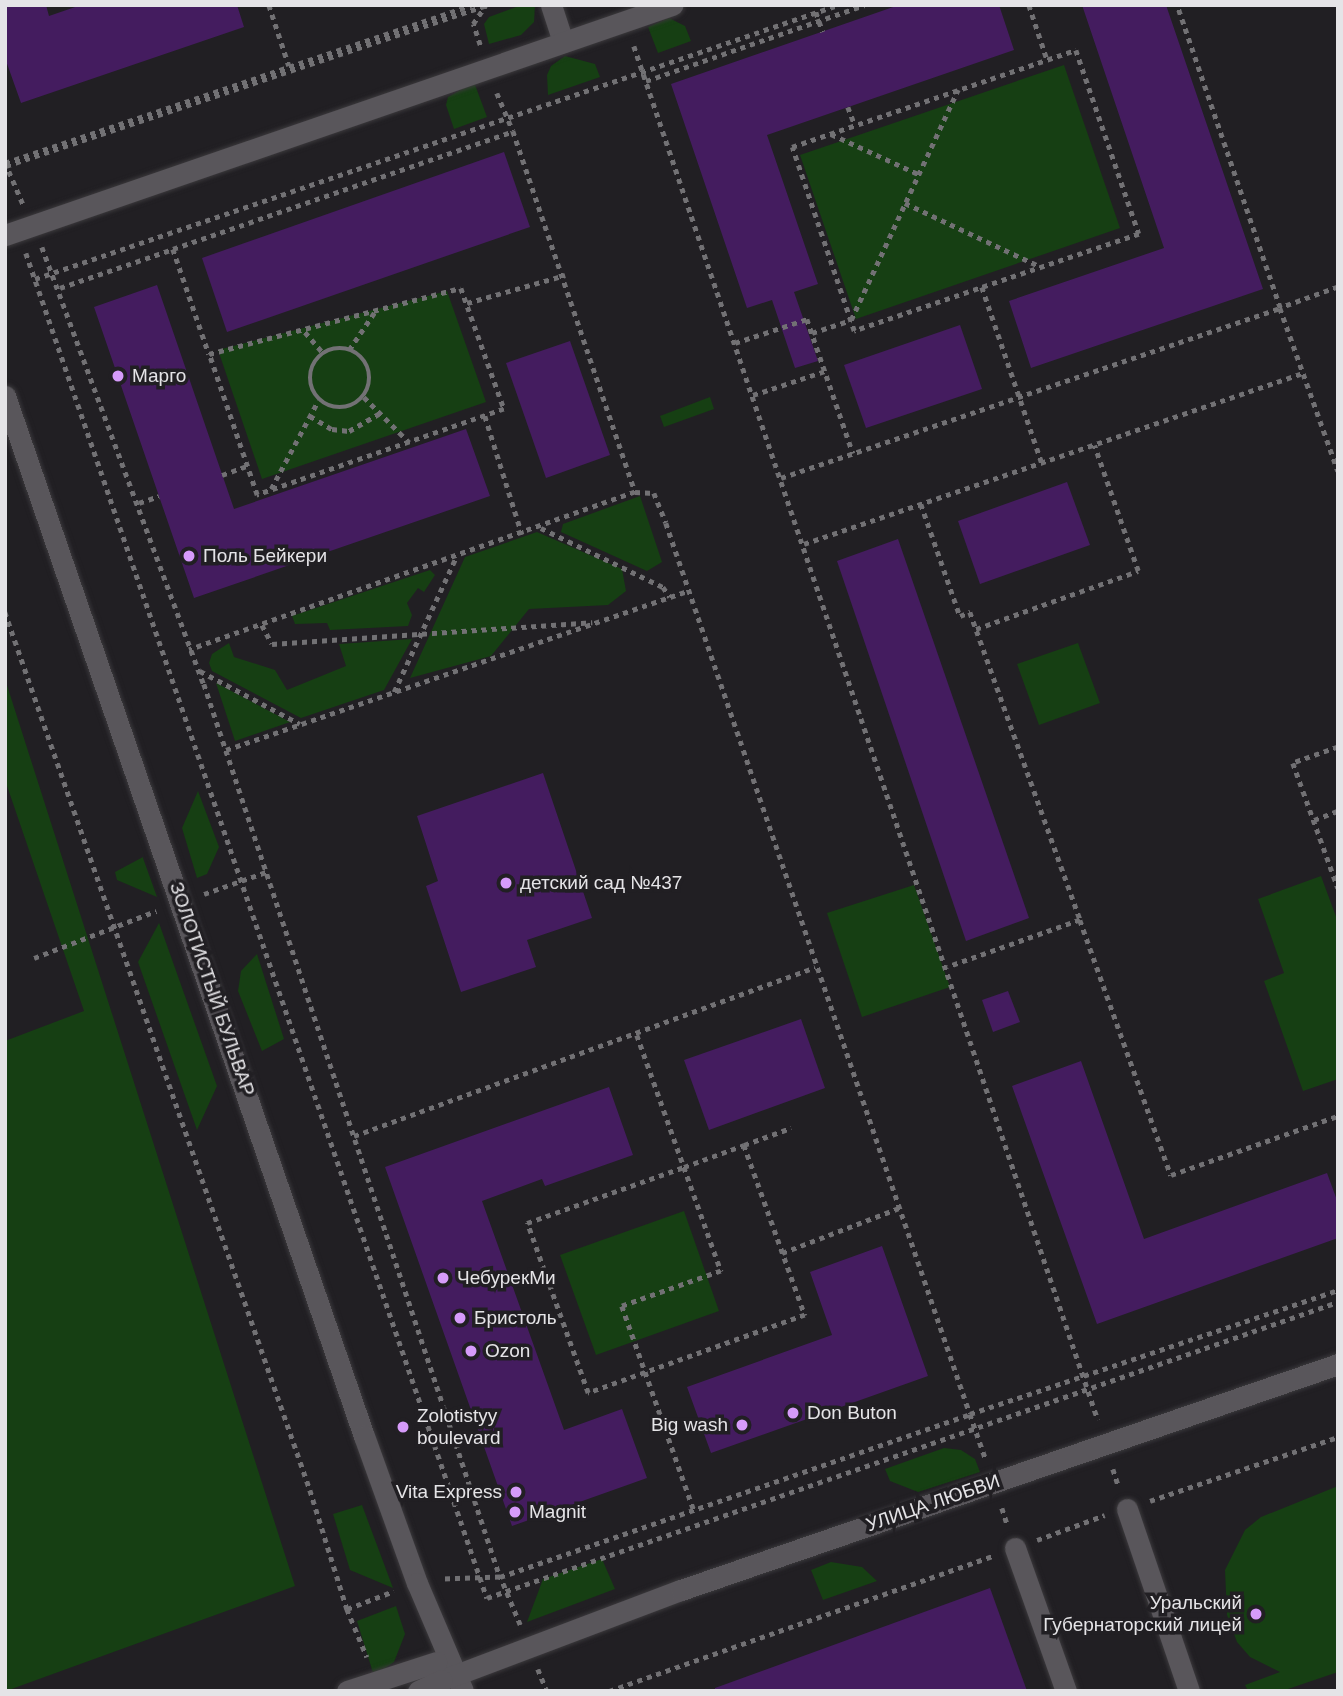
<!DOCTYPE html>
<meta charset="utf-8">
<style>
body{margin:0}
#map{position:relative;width:1343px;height:1696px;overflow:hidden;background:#211f23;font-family:Arial,sans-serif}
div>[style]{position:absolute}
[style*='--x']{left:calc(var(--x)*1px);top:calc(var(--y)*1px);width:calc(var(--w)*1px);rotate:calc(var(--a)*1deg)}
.green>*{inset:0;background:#163f13}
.building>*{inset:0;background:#441c5f}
.path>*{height:4.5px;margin-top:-2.25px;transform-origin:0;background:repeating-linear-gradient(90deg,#727174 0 5px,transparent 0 10px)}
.path>.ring{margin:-2.25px;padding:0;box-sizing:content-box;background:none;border:4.5px solid #727174;border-radius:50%}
.roads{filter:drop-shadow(0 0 2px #3b393c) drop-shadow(0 0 2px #3b393c)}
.pedestrian>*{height:21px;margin:-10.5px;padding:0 10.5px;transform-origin:10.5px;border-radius:10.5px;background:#59565b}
.minor>*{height:21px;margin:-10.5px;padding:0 10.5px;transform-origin:10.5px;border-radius:10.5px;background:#59565b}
.tertiary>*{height:21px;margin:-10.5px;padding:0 10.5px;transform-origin:10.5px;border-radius:10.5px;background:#59565b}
.dots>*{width:19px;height:19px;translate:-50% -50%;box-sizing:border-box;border:4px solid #211f23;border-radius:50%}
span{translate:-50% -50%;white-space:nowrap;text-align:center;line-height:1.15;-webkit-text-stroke:7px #211f23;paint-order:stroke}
.poi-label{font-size:19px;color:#e5e4e7}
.left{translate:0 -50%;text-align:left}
.right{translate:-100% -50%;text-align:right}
.street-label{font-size:19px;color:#e5e4e7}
.frame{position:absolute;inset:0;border:7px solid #e5e4e7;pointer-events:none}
</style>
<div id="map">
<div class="green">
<div style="clip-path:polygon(522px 5px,535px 5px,534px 22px,521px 35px,489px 44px,484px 24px,489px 17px)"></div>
<div style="clip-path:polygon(669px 18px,685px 26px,691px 41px,658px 53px,648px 27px)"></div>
<div style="clip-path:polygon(565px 56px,595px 64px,600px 77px,548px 95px,547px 75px,551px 66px)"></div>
<div style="clip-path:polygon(1064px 65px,1120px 228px,856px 319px,800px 155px)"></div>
<div style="clip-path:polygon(474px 82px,487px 117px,454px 129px,446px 105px,448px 97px)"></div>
<div style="clip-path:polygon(447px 291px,486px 402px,262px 479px,218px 350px)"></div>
<div style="clip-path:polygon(710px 397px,714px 409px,664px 427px,660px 416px)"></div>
<div style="clip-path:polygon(640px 496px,662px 562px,647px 571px,561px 532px,563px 524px)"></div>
<div style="clip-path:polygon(537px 532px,622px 569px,626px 591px,608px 605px,529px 609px,491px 656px,410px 678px,465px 557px)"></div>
<div style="clip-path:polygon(430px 570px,435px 575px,424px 592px,418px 588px,407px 603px,412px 615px,408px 626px,330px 630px,327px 623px,295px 624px,292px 616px)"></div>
<div style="clip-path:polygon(412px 639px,384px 690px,301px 718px,212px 671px,209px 663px,212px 654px,229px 643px,234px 657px,275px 670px,287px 690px,346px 666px,339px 644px)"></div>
<div style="clip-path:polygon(1078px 643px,1100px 703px,1039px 725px,1017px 664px)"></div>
<div style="clip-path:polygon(5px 679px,295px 1586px,6px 1691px,5px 1041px,84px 1011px,5px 780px)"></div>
<div style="clip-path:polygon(216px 683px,290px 722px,235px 741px)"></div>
<div style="clip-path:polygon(198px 791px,219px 847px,207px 874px,197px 878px,182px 828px)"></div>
<div style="clip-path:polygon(143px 857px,143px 858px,157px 897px,117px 880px,115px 872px)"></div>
<div style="clip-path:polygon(1321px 876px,1338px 922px,1338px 1079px,1303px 1091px,1264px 981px,1284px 973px,1258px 899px)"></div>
<div style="clip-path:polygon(914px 885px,950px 987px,862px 1017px,827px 913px)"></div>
<div style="clip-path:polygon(159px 923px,217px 1086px,197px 1130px,138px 962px)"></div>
<div style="clip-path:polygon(257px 954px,284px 1039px,262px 1051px,238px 991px,241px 971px)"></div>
<div style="clip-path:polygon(684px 1211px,719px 1311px,596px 1355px,560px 1255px)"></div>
<div style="clip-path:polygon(944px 1448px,961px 1450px,975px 1459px,980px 1472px,918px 1492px,890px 1481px,885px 1469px)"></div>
<div style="clip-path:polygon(1338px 1486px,1338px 1672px,1282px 1691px,1248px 1691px,1245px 1685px,1280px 1672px,1250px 1657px,1237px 1642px,1227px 1615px,1225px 1570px,1245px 1530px,1261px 1517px)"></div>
<div style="clip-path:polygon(362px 1505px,393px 1588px,350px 1570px,333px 1514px)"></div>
<div style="clip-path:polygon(602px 1559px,615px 1589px,527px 1622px,543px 1579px)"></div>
<div style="clip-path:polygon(831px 1562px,862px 1567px,877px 1581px,823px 1600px,811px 1570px)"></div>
<div style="clip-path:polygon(396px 1606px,405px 1634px,394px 1662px,374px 1676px,357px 1621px)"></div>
</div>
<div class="building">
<div style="clip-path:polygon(5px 5px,46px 5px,49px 16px,81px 5px,237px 5px,244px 27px,21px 103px,5px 58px)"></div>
<div style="clip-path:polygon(899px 5px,999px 5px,1014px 50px,767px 135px,818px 284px,794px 292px,818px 361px,795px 368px,772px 300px,747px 308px,671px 84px)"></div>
<div style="clip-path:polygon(1082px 5px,1166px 5px,1263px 289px,1031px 368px,1009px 301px,1164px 248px)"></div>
<div style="clip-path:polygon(504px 152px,530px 227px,227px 332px,202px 258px)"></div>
<div style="clip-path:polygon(157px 285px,234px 509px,466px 429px,490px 496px,194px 598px,94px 307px)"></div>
<div style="clip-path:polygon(960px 325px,982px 389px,866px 428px,844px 365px)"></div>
<div style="clip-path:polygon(570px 341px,610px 455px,546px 478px,506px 363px)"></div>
<div style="clip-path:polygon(1067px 482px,1090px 545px,980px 584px,958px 521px)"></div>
<div style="clip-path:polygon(898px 539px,1029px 918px,966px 941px,837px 561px)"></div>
<div style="clip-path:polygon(543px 773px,592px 918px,527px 940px,536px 967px,461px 992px,426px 886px,438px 881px,417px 816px)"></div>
<div style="clip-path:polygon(1008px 991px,1020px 1022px,993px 1032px,982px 1000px)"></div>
<div style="clip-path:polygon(801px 1019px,825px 1088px,709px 1130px,684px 1060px)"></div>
<div style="clip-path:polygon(1081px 1061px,1144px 1239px,1327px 1173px,1338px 1203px,1338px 1238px,1097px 1324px,1012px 1086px)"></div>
<div style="clip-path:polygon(609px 1087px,633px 1155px,545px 1186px,542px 1179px,482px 1201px,564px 1430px,622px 1409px,647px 1478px,512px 1526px,385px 1167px)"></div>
<div style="clip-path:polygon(882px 1246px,928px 1376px,711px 1453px,687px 1387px,832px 1335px,810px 1272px)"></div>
<div style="clip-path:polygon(990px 1588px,1027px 1691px,715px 1691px,715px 1688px)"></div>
</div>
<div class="path">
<div style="--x:269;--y:5;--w:64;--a:71.8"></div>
<div style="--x:1029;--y:5;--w:57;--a:71.6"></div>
<div style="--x:816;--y:12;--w:21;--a:71"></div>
<div style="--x:480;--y:45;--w:22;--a:-108"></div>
<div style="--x:473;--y:24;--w:22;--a:-56"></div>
<div style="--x:634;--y:46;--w:1450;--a:71.34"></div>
<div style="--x:1076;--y:50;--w:194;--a:71.1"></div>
<div style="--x:1139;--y:234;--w:301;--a:161.2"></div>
<div style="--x:854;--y:331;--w:194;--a:-108.6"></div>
<div style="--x:792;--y:147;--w:300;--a:-18.9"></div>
<div style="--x:646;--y:81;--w:231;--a:-19.2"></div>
<div style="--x:497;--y:93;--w:41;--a:67.2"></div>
<div style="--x:848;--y:107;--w:19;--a:69"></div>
<div style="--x:831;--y:134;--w:96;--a:24.7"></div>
<div style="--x:5;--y:162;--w:46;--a:66.8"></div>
<div style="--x:5;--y:163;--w:492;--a:-18.7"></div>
<div style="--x:6;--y:166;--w:507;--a:-18.51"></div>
<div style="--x:905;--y:203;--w:150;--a:25.2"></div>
<div style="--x:42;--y:247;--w:466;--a:69.7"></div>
<div style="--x:204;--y:684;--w:941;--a:71.66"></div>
<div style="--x:500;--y:1577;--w:57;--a:178"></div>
<div style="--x:173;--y:249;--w:360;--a:-19.1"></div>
<div style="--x:513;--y:131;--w:381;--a:71.3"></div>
<div style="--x:635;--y:492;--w:473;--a:160.5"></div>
<div style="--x:26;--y:253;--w:1422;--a:71.08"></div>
<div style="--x:487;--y:1598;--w:901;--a:-19.18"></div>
<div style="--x:35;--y:279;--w:848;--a:-18.84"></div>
<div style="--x:982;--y:287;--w:186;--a:71.2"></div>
<div style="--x:1338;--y:287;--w:62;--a:160.1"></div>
<div style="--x:1280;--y:308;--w:173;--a:70.4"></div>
<div style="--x:60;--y:288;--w:120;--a:-19"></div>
<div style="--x:173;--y:249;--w:111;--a:71.1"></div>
<div style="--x:461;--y:288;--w:128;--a:70.4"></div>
<div style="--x:504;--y:409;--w:262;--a:160.8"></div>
<div style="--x:257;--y:495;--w:149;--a:-108.8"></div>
<div style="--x:209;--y:354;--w:260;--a:-14.7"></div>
<div style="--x:467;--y:303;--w:102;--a:-15.9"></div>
<div style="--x:305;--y:332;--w:28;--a:49"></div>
<div style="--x:812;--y:333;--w:41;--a:-18.4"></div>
<div style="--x:851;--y:320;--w:254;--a:-65.1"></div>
<div style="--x:735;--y:343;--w:76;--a:-18.4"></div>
<div style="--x:807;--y:319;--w:142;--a:71.1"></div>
<div class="ring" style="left:310px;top:348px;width:55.5px;height:55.5px"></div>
<div style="--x:349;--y:350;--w:45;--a:-56"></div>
<div style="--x:753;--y:395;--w:76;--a:-18.4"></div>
<div style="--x:364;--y:397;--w:64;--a:45"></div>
<div style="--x:310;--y:416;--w:26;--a:31"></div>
<div style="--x:332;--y:429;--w:17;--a:7"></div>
<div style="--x:349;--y:431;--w:34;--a:-30"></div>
<div style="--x:485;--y:416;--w:124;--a:72.6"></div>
<div style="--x:222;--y:475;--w:27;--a:-20"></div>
<div style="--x:781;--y:478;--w:527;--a:-18.81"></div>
<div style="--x:1280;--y:308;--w:320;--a:-108.8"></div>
<div style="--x:271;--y:489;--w:100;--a:-61.9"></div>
<div style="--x:635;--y:492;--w:19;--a:3"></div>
<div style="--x:654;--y:493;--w:32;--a:68"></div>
<div style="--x:666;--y:523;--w:941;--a:71.16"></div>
<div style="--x:970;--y:1414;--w:388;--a:-18.6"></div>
<div style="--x:139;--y:503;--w:21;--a:-19"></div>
<div style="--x:921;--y:504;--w:119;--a:70.8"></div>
<div style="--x:960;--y:616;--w:11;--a:-22"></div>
<div style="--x:970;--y:612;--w:327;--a:70.3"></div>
<div style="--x:1080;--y:920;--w:140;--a:160.4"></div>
<div style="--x:541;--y:528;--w:136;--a:25.8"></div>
<div style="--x:663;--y:587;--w:12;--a:55"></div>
<div style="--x:804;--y:544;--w:527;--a:-18.92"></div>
<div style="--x:5;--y:612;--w:929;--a:70.84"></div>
<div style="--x:310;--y:1490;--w:125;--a:72.7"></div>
<div style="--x:347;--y:1609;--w:50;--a:-21"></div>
<div style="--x:262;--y:625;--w:21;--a:62"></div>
<div style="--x:272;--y:644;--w:321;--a:-3.9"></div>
<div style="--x:976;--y:629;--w:172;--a:-19.7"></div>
<div style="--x:1138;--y:571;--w:133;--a:-109.2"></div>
<div style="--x:200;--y:671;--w:113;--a:27.9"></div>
<div style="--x:394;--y:692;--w:149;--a:-65.3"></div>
<div style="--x:1338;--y:747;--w:48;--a:160.4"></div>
<div style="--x:1293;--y:763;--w:133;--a:70.2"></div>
<div style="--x:226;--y:750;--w:490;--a:-19"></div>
<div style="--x:1314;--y:820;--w:26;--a:-21"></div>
<div style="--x:204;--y:894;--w:66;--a:-19.5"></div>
<div style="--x:1080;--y:920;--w:271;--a:70.4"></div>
<div style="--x:1171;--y:1175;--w:177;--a:-19.5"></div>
<div style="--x:34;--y:958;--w:131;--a:-21.1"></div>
<div style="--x:637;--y:1035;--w:251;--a:70.4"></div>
<div style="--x:721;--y:1271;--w:105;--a:160.5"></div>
<div style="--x:622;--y:1306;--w:216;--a:70.6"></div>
<div style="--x:354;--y:1136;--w:491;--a:-20.1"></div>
<div style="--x:744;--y:1145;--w:181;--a:70.3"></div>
<div style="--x:805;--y:1315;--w:231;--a:160.2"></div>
<div style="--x:588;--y:1393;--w:181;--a:-109.7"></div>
<div style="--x:527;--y:1223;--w:167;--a:-19.6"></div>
<div style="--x:684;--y:1167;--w:64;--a:-20.1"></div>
<div style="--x:744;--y:1145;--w:50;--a:-19.9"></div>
<div style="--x:782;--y:1253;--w:125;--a:-21"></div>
<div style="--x:1113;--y:1469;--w:19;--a:72"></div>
<div style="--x:1150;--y:1501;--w:199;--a:-18.8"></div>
<div style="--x:1002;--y:1508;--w:19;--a:72"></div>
<div style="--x:1037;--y:1540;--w:72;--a:-20.2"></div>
<div style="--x:347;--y:1609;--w:52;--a:67.4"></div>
<div style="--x:520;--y:1625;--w:52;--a:-112.6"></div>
<div style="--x:500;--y:1577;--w:497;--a:-19.1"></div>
<div style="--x:970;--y:1414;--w:49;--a:70.8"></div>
<div style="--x:538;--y:1669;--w:24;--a:68"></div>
<div style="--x:609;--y:1691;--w:407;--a:-19.4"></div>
</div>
<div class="roads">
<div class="pedestrian">
<div style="--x:1127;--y:1509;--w:192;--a:71.2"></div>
<div style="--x:1015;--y:1548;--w:152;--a:70.4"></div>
</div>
<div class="minor">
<div style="--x:551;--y:5;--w:39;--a:72"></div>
<div style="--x:5;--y:235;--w:706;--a:-19.03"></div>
<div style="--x:5;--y:396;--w:1100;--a:70.96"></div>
<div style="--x:364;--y:1436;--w:156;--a:70.2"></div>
<div style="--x:417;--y:1583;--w:117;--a:66.9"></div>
<div style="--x:445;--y:1679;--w:252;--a:-20.7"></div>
<div style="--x:681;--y:1590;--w:695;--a:-18.98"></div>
</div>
<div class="tertiary">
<div style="--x:347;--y:1691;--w:94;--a:-18"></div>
<div style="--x:418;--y:1691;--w:26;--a:-25"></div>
</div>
</div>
<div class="dots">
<div style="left:118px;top:376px;background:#d69bfa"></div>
<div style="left:189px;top:556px;background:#d69bfa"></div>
<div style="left:506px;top:883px;background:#d69bfa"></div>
<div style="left:443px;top:1278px;background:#d69bfa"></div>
<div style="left:460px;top:1318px;background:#d69bfa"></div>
<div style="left:471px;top:1351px;background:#d69bfa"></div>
<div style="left:793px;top:1413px;background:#d69bfa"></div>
<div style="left:742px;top:1425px;background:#d69bfa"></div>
<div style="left:403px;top:1427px;background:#d69bfa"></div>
<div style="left:516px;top:1492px;background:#d69bfa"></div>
<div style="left:515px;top:1512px;background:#d69bfa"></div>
<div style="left:1256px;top:1614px;background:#d69bfa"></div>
</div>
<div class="poi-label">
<span class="left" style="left:132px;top:376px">Марго</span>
<span class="left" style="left:203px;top:556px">Поль Бейкери</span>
<span class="left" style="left:520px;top:883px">детский сад №437</span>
<span class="left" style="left:457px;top:1278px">ЧебурекМи</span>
<span class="left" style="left:474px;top:1318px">Бристоль</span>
<span class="left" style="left:485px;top:1351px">Ozon</span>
<span class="left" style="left:807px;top:1413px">Don Buton</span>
<span class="left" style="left:417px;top:1427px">Zolotistyy<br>boulevard</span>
<span class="right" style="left:728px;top:1425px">Big wash</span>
<span class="right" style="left:502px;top:1492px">Vita Express</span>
<span class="left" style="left:529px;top:1512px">Magnit</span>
<span class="right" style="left:1242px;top:1614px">Уральский<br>Губернаторский лицей</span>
</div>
<div class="street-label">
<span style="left:212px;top:989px;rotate:71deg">ЗОЛОТИСТЫЙ БУЛЬВАР</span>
<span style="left:933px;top:1503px;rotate:-19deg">УЛИЦА ЛЮБВИ</span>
</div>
<div class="frame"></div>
</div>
